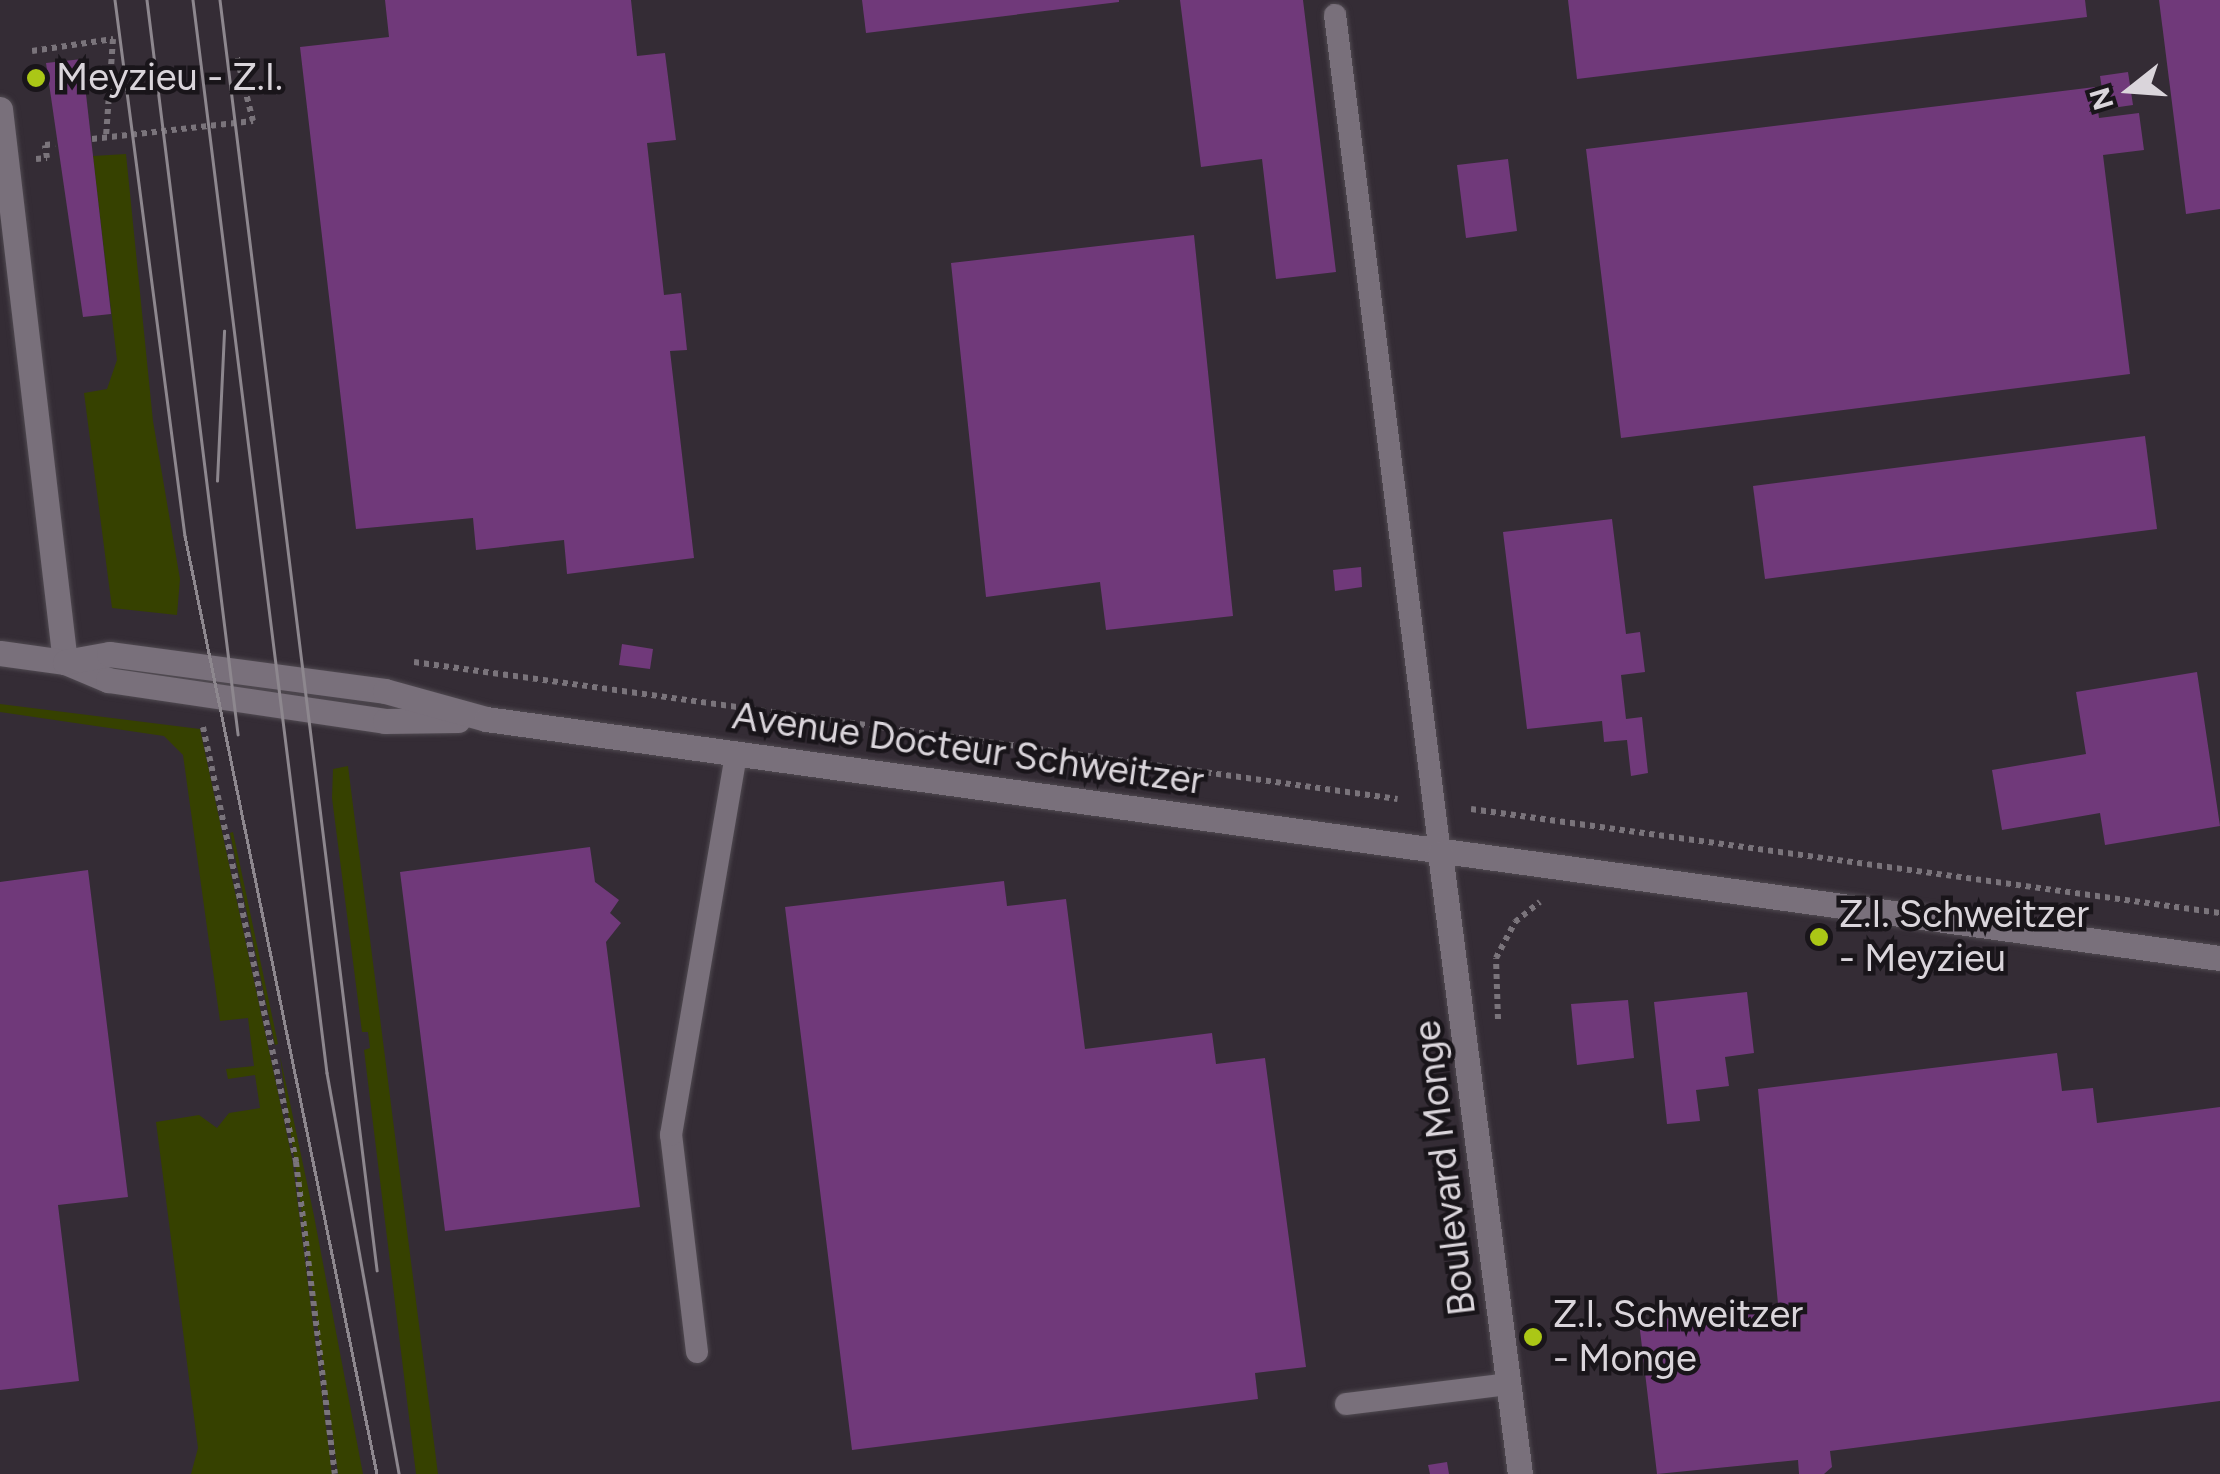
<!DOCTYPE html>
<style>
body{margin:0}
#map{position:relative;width:2220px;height:1474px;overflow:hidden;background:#342c35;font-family:Figtree,sans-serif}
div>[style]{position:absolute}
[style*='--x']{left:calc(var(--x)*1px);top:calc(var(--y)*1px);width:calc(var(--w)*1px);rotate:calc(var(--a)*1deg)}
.green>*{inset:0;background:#364100}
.building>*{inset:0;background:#70397a}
.path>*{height:6px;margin-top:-3px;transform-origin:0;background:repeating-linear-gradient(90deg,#7a747b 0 5px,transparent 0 10px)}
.roads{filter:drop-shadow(0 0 2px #504a51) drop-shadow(0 0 2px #504a51)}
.service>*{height:22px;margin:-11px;padding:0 11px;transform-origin:11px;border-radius:11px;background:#79707b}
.minor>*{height:25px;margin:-12.5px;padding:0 12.5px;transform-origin:12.5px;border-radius:12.5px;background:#79707b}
.tram>*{height:2.5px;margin:-1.25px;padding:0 1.25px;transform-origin:1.25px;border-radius:1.25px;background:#8d878e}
.dots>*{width:28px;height:28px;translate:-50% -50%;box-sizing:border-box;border:5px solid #19151a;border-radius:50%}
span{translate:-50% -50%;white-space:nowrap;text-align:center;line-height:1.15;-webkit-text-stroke:9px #19151a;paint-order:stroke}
.poi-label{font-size:38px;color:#dad5db}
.left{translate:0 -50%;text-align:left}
.street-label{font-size:38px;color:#dad5db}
.north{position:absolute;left:2080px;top:40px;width:100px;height:100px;-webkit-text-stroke:8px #19151a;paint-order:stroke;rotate:253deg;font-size:28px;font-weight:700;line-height:40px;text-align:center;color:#dad5db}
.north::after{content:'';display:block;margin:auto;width:35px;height:45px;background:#dad5db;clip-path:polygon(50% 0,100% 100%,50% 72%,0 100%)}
</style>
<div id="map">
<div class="green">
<div style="clip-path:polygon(126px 154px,153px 421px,180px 579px,177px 615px,112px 608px,84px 393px,107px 389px,117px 360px,93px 156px)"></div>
<div style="clip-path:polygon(0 704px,200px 729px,292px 1158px,332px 1474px,191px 1474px,198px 1448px,156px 1122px,199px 1115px,217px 1128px,229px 1113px,260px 1108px,255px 1075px,228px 1079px,226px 1069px,254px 1066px,248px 1018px,220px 1021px,183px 755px,164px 736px,0 712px)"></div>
<div style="clip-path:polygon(348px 766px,438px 1474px,416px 1474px,364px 1050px,370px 1048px,368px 1032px,362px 1032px,332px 798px,333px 769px)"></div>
<div style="clip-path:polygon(233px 832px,278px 1044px,275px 1045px,230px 833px)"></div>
<div style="clip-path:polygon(280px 1056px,314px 1216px,363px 1474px,338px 1474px)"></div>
</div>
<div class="building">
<div style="clip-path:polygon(385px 0,631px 0,637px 56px,665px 53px,676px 140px,647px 143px,664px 295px,681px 293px,687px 350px,670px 351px,694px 558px,567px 574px,564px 540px,476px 550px,473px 518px,356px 529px,300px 47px,389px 37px)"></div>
<div style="clip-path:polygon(862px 0,1119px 0,1119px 2px,866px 33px)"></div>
<div style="clip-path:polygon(1180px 0,1303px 0,1336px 272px,1276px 279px,1262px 159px,1201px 167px)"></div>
<div style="clip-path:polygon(1568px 0,2085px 0,2087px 17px,1577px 79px)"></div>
<div style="clip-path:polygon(2159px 0,2220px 0,2220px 209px,2186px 214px)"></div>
<div style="clip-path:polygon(82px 59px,111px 314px,83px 317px,46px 63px)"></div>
<div style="clip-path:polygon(2128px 72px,2133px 105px,2105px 109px,2100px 76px)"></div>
<div style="clip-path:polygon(2095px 87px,2099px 118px,2139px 113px,2144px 150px,2103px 155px,2130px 374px,1621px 438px,1586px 149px)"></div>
<div style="clip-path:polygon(1508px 159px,1517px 231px,1466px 238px,1457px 165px)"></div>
<div style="clip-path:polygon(1194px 235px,1233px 616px,1106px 630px,1100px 582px,986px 597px,951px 263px)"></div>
<div style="clip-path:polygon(2145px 436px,2157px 529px,1765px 579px,1753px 486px)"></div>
<div style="clip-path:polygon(1612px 519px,1626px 634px,1640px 632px,1645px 672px,1621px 675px,1626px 719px,1642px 717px,1648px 773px,1631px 776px,1627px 740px,1604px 742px,1602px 721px,1527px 729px,1503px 532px)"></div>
<div style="clip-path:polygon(1361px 567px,1362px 587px,1335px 591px,1333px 570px)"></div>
<div style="clip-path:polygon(622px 644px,653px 649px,650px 669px,619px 665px)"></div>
<div style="clip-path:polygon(2197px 672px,2220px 826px,2105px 845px,2100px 813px,2002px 830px,1992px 770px,2086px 754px,2076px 692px)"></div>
<div style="clip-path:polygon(590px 847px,595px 882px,619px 900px,610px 913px,621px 923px,606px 942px,640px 1207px,445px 1231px,400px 872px)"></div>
<div style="clip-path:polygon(88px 870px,128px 1197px,58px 1205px,79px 1381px,0 1390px,0 882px)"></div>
<div style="clip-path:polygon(1004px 881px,1007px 906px,1066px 899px,1085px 1049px,1212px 1033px,1216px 1064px,1265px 1058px,1306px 1367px,1255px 1373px,1258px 1399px,852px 1450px,785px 907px)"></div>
<div style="clip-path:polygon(1747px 992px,1754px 1053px,1725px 1057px,1729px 1086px,1696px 1090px,1700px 1121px,1667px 1124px,1654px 1002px)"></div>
<div style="clip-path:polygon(1628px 1000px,1634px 1058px,1577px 1065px,1571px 1004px)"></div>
<div style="clip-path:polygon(2057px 1053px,2062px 1091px,2093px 1088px,2097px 1123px,2220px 1107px,2220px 1401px,1830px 1451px,1832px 1467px,1824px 1474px,1799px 1474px,1798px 1460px,1657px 1474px,1639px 1322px,1778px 1304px,1758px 1089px)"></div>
<div style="clip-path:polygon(1447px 1462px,1449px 1474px,1430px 1474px,1428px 1465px)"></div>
</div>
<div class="path">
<div style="--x:32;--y:51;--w:82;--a:-8.4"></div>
<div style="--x:113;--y:39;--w:98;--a:94.1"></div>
<div style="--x:92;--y:139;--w:162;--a:-6.4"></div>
<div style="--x:253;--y:121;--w:69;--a:-104.2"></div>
<div style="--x:36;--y:159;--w:11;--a:-5"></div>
<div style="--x:47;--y:158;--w:13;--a:-99"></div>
<div style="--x:45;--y:145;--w:10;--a:-6"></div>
<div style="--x:414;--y:662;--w:993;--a:7.93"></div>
<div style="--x:203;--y:727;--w:445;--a:77.9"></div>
<div style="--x:296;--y:1162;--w:314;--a:82.9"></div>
<div style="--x:1471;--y:809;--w:756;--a:7.91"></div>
<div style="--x:1498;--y:1019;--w:61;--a:-91.9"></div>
<div style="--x:1496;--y:958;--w:41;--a:-62.2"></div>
<div style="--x:1515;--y:922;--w:32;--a:-39"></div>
</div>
<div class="roads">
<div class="service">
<div style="--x:1335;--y:15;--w:845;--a:82.86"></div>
<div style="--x:697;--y:1352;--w:219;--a:-96.8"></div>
<div style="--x:671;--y:1135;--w:386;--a:-80.3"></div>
<div style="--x:1346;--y:1404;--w:164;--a:-7"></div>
</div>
<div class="minor">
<div style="--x:0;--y:109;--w:557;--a:83.3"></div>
<div style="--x:0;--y:653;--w:66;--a:7.9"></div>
<div style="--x:65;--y:662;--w:47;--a:22.7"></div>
<div style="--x:108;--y:680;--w:280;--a:8.4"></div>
<div style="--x:385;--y:721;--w:73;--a:-0.8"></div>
<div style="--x:65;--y:662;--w:45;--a:-10.3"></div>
<div style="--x:109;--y:654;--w:278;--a:7.6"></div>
<div style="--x:385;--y:691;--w:105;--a:15.5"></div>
<div style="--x:486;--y:719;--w:1750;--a:7.85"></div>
<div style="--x:1440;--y:853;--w:626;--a:82.66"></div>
</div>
</div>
<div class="tram">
<div style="--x:115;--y:0;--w:541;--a:82.56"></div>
<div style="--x:185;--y:536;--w:957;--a:78.43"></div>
<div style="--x:147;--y:0;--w:740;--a:82.93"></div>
<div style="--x:193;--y:0;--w:1081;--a:82.88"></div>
<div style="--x:327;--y:1073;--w:407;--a:79.8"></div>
<div style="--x:220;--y:0;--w:1280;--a:82.95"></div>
<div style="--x:217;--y:481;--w:150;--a:-87.3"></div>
</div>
<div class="dots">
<div style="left:36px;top:78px;background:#abc716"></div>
<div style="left:1819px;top:937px;background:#abc716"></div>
<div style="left:1533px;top:1337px;background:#abc716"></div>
</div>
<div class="poi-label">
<span class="left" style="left:56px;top:78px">Meyzieu - Z.I.</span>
<span class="left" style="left:1839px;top:937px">Z.I. Schweitzer<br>- Meyzieu</span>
<span class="left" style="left:1553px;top:1337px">Z.I. Schweitzer<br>- Monge</span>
</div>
<div class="street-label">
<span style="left:968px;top:749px;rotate:8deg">Avenue Docteur Schweitzer</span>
<span style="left:1445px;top:1168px;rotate:-97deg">Boulevard Monge</span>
</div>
<div class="north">N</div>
</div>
